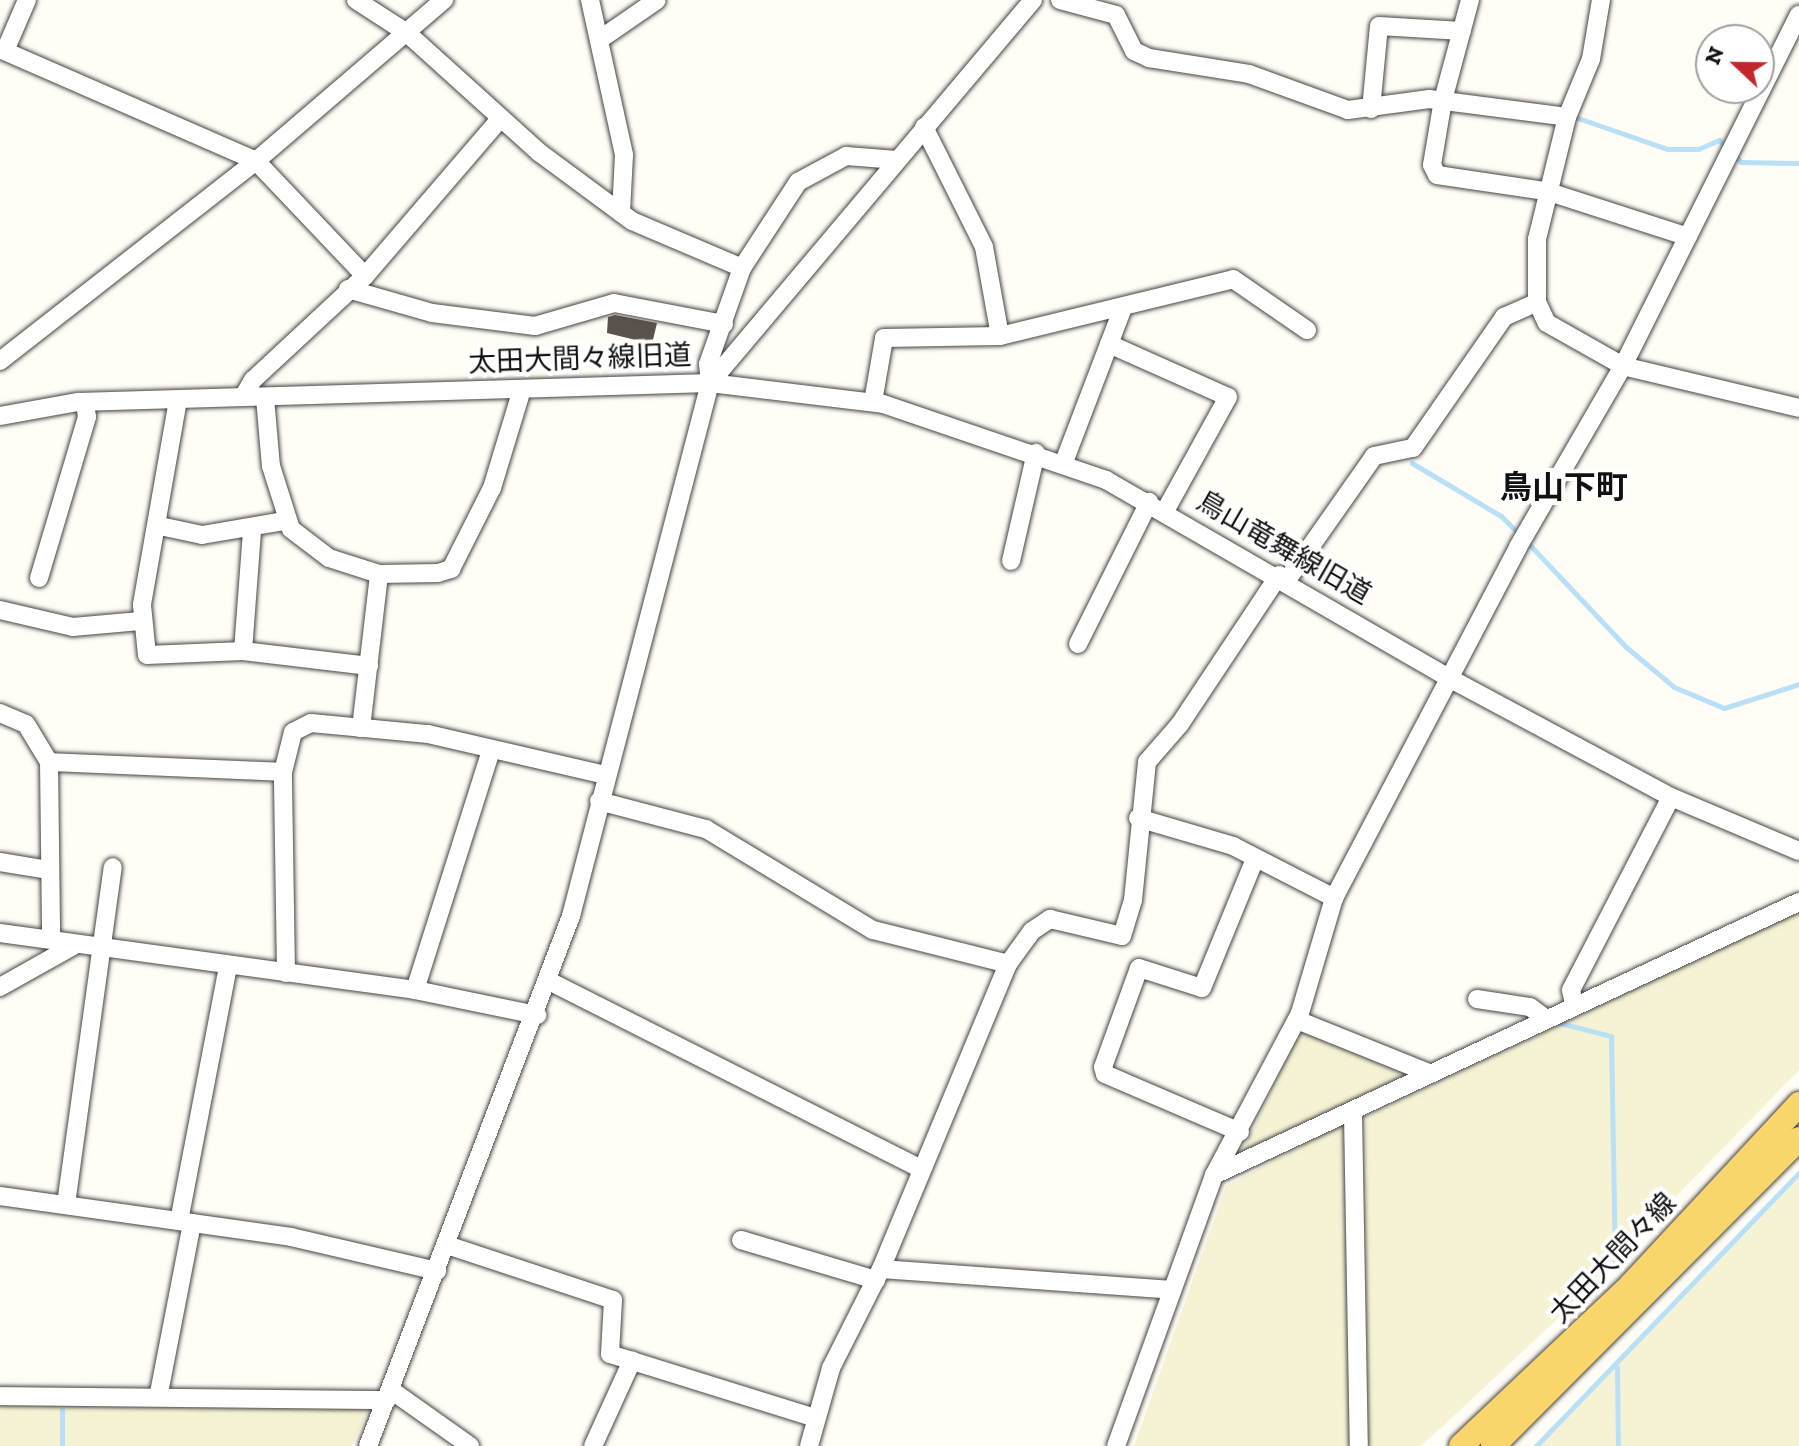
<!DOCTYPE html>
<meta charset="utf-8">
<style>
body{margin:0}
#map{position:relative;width:1799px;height:1446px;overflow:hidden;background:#fffdf5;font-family:"Zilla Slab","Noto Sans JP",serif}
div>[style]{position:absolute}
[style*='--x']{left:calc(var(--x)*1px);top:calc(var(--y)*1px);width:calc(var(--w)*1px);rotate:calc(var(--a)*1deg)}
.farmland>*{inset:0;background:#f6f3d4}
.stream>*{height:5px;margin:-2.5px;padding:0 2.5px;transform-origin:2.5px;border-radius:2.5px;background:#b9e0f7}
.building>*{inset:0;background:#5a524d}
.roads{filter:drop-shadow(0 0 2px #444) drop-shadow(0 0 2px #444)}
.minor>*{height:18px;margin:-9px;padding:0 9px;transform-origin:9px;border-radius:9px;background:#fff}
.major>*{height:24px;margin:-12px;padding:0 12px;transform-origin:12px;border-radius:12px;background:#f9d66b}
span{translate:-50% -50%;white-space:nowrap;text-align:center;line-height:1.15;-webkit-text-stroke:8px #fff;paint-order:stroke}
.street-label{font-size:28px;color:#111}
.quarter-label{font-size:32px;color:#111;font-weight:700}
.north{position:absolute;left:1695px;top:24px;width:80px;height:80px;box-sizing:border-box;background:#fff;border:2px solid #a0a0a0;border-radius:50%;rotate:292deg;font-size:22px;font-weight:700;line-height:32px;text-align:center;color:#111}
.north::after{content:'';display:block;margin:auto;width:28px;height:36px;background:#c4262e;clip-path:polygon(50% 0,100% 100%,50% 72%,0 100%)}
</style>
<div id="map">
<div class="farmland">
<div style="clip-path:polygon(1799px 912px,1799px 1070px,1554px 1322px,1442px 1427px,1420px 1446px,1368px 1446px,1366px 1117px)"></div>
<div style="clip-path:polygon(1301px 1028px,1413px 1072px,1247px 1152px,1243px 1150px)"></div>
<div style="clip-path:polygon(1340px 1126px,1347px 1129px,1354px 1446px,1134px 1446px,1226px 1186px)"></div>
<div style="clip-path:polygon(1799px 1177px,1799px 1446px,1536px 1446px,1578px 1405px)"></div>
<div style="clip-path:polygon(373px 1400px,352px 1446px,0 1446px,0 1405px)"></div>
</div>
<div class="stream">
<div style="--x:1578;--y:118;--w:94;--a:19.2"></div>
<div style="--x:1667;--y:149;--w:31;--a:0"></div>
<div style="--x:1698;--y:149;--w:23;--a:-23"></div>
<div style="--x:1719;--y:140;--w:11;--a:45"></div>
<div style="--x:1734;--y:155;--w:10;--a:45"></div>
<div style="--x:1741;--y:162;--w:58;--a:1"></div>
<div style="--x:1412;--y:463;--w:104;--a:30.8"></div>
<div style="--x:1501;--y:516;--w:27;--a:45"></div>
<div style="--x:1527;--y:542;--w:144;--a:46.7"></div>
<div style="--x:1626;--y:647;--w:62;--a:39.8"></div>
<div style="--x:1674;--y:687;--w:54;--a:22.8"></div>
<div style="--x:1724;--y:708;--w:79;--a:-17.7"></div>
<div style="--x:1560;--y:1023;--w:53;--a:14.3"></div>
<div style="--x:1611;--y:1036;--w:226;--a:89"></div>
<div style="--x:1617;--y:1367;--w:79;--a:89.3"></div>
<div style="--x:62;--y:1410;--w:36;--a:90"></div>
<div style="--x:1536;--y:1446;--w:379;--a:-46.1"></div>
</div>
<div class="building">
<div style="clip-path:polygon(615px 315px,657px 323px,652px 344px,607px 333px,608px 317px)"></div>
</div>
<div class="roads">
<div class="minor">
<div style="--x:356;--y:0;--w:61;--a:32.9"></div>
<div style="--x:407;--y:33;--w:179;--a:42.1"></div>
<div style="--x:540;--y:153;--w:114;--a:36.5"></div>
<div style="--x:632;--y:221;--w:120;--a:23.1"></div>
<div style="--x:590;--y:0;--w:159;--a:77.6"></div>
<div style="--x:624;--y:155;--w:58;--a:93"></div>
<div style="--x:1060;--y:0;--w:58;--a:15"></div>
<div style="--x:1116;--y:15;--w:40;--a:63.4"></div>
<div style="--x:1134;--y:51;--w:17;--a:25"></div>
<div style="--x:1149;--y:58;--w:101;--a:9.1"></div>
<div style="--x:1249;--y:74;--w:105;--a:20"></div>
<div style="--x:1348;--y:110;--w:82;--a:-7.7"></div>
<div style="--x:1429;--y:99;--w:139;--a:7.4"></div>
<div style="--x:1567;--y:117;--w:126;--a:103.8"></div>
<div style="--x:1537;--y:239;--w:63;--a:90"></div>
<div style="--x:1537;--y:302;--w:23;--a:65"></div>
<div style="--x:1547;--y:323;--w:87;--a:29.5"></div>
<div style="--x:1623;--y:366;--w:181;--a:13.4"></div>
<div style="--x:1470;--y:0;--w:104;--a:105.1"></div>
<div style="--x:1443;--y:100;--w:66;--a:99.6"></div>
<div style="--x:1432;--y:165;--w:11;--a:63"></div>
<div style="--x:1437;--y:175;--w:110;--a:8.4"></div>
<div style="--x:1546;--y:191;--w:149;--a:17.9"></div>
<div style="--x:599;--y:40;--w:70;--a:-34.6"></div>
<div style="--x:0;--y:49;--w:279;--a:23.6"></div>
<div style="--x:256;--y:161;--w:158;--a:46.5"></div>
<div style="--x:5;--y:51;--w:56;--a:-66.7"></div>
<div style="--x:1371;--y:109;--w:83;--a:-84.5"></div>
<div style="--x:1379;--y:26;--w:83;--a:3.4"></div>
<div style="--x:1567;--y:117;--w:63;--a:-67.5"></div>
<div style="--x:1591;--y:59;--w:60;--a:-80.4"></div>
<div style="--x:924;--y:127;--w:134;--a:63.4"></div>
<div style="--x:984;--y:247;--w:90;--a:79.8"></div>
<div style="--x:1000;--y:336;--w:240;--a:-13.7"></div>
<div style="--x:1233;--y:279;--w:90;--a:34.6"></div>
<div style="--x:348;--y:289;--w:87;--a:15.9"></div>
<div style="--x:432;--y:313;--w:104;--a:7.2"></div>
<div style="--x:535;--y:326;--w:82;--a:-16.2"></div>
<div style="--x:614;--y:303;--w:112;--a:10.8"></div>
<div style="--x:1109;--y:344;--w:130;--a:24"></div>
<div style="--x:1228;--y:397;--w:130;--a:118.9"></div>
<div style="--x:0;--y:361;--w:325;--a:-38"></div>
<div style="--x:256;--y:161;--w:248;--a:-40.6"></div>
<div style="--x:710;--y:383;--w:501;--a:-49.86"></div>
<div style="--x:243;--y:397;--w:20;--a:-60"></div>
<div style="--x:253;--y:380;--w:153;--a:-42.9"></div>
<div style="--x:365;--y:276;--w:207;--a:-49.3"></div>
<div style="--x:265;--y:398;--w:68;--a:85"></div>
<div style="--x:271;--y:466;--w:66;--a:72.4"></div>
<div style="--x:291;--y:529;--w:48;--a:37.3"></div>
<div style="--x:329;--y:558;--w:52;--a:17.7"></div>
<div style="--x:379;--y:574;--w:59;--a:-1"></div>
<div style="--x:438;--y:573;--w:14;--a:-17"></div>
<div style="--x:451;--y:569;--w:91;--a:-63.2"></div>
<div style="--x:492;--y:488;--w:103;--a:-73.1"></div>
<div style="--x:178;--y:400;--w:208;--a:100"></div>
<div style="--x:142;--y:605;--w:50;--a:84.3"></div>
<div style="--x:147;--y:655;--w:96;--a:-2.4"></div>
<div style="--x:243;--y:651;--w:127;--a:6.8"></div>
<div style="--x:873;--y:402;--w:65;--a:-80.2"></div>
<div style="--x:884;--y:338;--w:116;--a:-1"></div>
<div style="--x:0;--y:416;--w:79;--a:-10.2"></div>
<div style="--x:78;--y:402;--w:632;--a:-1.72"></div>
<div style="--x:710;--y:383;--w:174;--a:6.9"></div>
<div style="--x:883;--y:404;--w:236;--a:18.8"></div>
<div style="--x:1106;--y:480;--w:396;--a:30"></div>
<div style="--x:1449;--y:678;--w:252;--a:28.2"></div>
<div style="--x:1671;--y:797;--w:139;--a:22.9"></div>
<div style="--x:1064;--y:462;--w:163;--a:-69.1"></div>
<div style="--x:160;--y:526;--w:43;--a:12.1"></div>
<div style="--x:202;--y:535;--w:84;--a:-9.6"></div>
<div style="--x:1011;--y:561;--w:111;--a:-77"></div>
<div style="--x:39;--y:578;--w:168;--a:-73.4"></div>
<div style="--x:87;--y:417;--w:15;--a:-98"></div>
<div style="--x:1287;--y:580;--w:151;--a:-54.9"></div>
<div style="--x:1374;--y:456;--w:40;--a:-12"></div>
<div style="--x:1413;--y:448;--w:160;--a:-55.2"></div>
<div style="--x:1504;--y:317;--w:36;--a:-24"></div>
<div style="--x:0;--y:610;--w:75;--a:13.1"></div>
<div style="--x:73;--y:627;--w:67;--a:-5.1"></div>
<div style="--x:1078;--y:644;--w:159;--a:-63.4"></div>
<div style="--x:243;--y:651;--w:121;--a:-85.7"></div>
<div style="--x:0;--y:713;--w:28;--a:23"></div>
<div style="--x:26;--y:724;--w:44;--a:58.8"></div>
<div style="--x:49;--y:762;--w:234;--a:2.4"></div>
<div style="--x:361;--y:728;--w:155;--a:-83.3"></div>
<div style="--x:49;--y:762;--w:175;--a:89.3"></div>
<div style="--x:599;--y:801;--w:111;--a:14.7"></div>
<div style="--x:706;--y:829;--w:195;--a:31.2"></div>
<div style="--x:873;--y:930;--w:139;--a:14.1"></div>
<div style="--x:1138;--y:818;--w:99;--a:16.4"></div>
<div style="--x:1233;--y:846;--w:114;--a:27.2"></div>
<div style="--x:0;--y:862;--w:50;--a:9.3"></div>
<div style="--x:0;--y:933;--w:419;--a:7.8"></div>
<div style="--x:415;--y:990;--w:125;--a:11.6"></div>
<div style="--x:286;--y:973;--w:201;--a:-90.9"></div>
<div style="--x:283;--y:772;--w:41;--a:-76"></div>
<div style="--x:293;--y:732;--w:20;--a:-27"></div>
<div style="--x:311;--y:723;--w:118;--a:5.4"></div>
<div style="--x:428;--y:734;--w:182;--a:13"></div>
<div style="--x:549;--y:981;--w:417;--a:26.8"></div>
<div style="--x:0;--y:987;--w:84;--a:-29.3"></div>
<div style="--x:415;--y:990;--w:252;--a:-72.4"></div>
<div style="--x:1477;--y:999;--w:54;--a:8.6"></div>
<div style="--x:1530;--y:1007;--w:19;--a:36"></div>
<div style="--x:1574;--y:1004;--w:14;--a:-102"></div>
<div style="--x:1571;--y:990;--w:217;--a:-62.6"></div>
<div style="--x:1297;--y:1020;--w:144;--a:21.9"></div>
<div style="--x:1353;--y:1114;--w:332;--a:89"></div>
<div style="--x:1240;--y:1132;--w:147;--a:-156.8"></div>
<div style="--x:1105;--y:1074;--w:7;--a:-106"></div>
<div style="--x:1103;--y:1067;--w:105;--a:-70"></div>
<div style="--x:1139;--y:968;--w:66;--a:17.6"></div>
<div style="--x:1202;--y:988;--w:139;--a:-67.7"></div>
<div style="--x:1214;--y:1175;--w:646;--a:-25.02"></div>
<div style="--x:0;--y:1196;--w:294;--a:8"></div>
<div style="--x:291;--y:1237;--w:150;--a:13.1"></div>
<div style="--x:66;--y:1204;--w:340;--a:-82.1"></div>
<div style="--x:179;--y:1221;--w:259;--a:-79.1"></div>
<div style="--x:741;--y:1240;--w:141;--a:16.5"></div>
<div style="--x:447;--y:1245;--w:175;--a:18.3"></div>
<div style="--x:613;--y:1300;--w:54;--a:93.2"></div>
<div style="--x:610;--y:1354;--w:216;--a:17.3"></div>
<div style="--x:881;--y:1269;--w:292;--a:4.1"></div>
<div style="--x:391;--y:1390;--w:97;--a:35.3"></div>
<div style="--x:159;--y:1393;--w:173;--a:-79"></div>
<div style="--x:0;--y:1396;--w:387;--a:0.6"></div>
<div style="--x:368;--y:1446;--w:568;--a:-69.04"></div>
<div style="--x:571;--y:916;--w:551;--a:-75.38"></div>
<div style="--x:710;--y:383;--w:19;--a:-96"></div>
<div style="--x:708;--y:364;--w:102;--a:-70.5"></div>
<div style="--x:742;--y:268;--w:103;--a:-56.9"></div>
<div style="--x:798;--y:182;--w:55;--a:-28.4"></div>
<div style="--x:846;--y:156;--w:51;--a:4.5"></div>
<div style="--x:593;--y:1446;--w:94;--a:-65.4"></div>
<div style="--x:809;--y:1446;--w:81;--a:-74.2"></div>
<div style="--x:831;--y:1368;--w:111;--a:-63.2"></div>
<div style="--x:881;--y:1269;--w:330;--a:-67.4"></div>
<div style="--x:1008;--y:964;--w:41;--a:-54"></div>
<div style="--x:1032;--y:931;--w:22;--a:-34"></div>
<div style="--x:1050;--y:919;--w:74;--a:13.3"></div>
<div style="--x:1122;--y:936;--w:38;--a:-73"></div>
<div style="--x:1133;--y:900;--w:139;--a:-84.2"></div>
<div style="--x:1147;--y:762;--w:50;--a:-49"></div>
<div style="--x:1180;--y:724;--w:179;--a:-56.4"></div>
<div style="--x:1116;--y:1446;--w:288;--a:-70.1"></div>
<div style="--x:1214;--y:1175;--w:183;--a:-62"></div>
<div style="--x:1300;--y:1013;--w:120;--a:-73.5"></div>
<div style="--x:1334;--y:898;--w:396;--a:-62.3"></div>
<div style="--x:1518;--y:547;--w:209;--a:-59.9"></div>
<div style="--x:1623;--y:366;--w:393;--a:-63.4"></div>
</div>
<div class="major">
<div style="--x:1461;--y:1446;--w:234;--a:-43.4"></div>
<div style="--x:1631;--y:1285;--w:247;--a:-47.1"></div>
<div style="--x:1493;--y:1446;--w:433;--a:-45.1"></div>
</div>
</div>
<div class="street-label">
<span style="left:580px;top:359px;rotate:-2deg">太田大間々線旧道</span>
<span style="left:1284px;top:548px;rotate:30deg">鳥山竜舞線旧道</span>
<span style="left:1613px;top:1258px;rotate:-46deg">太田大間々線</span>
</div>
<div class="quarter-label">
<span style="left:1564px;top:487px">鳥山下町</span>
</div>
<div class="north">N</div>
</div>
